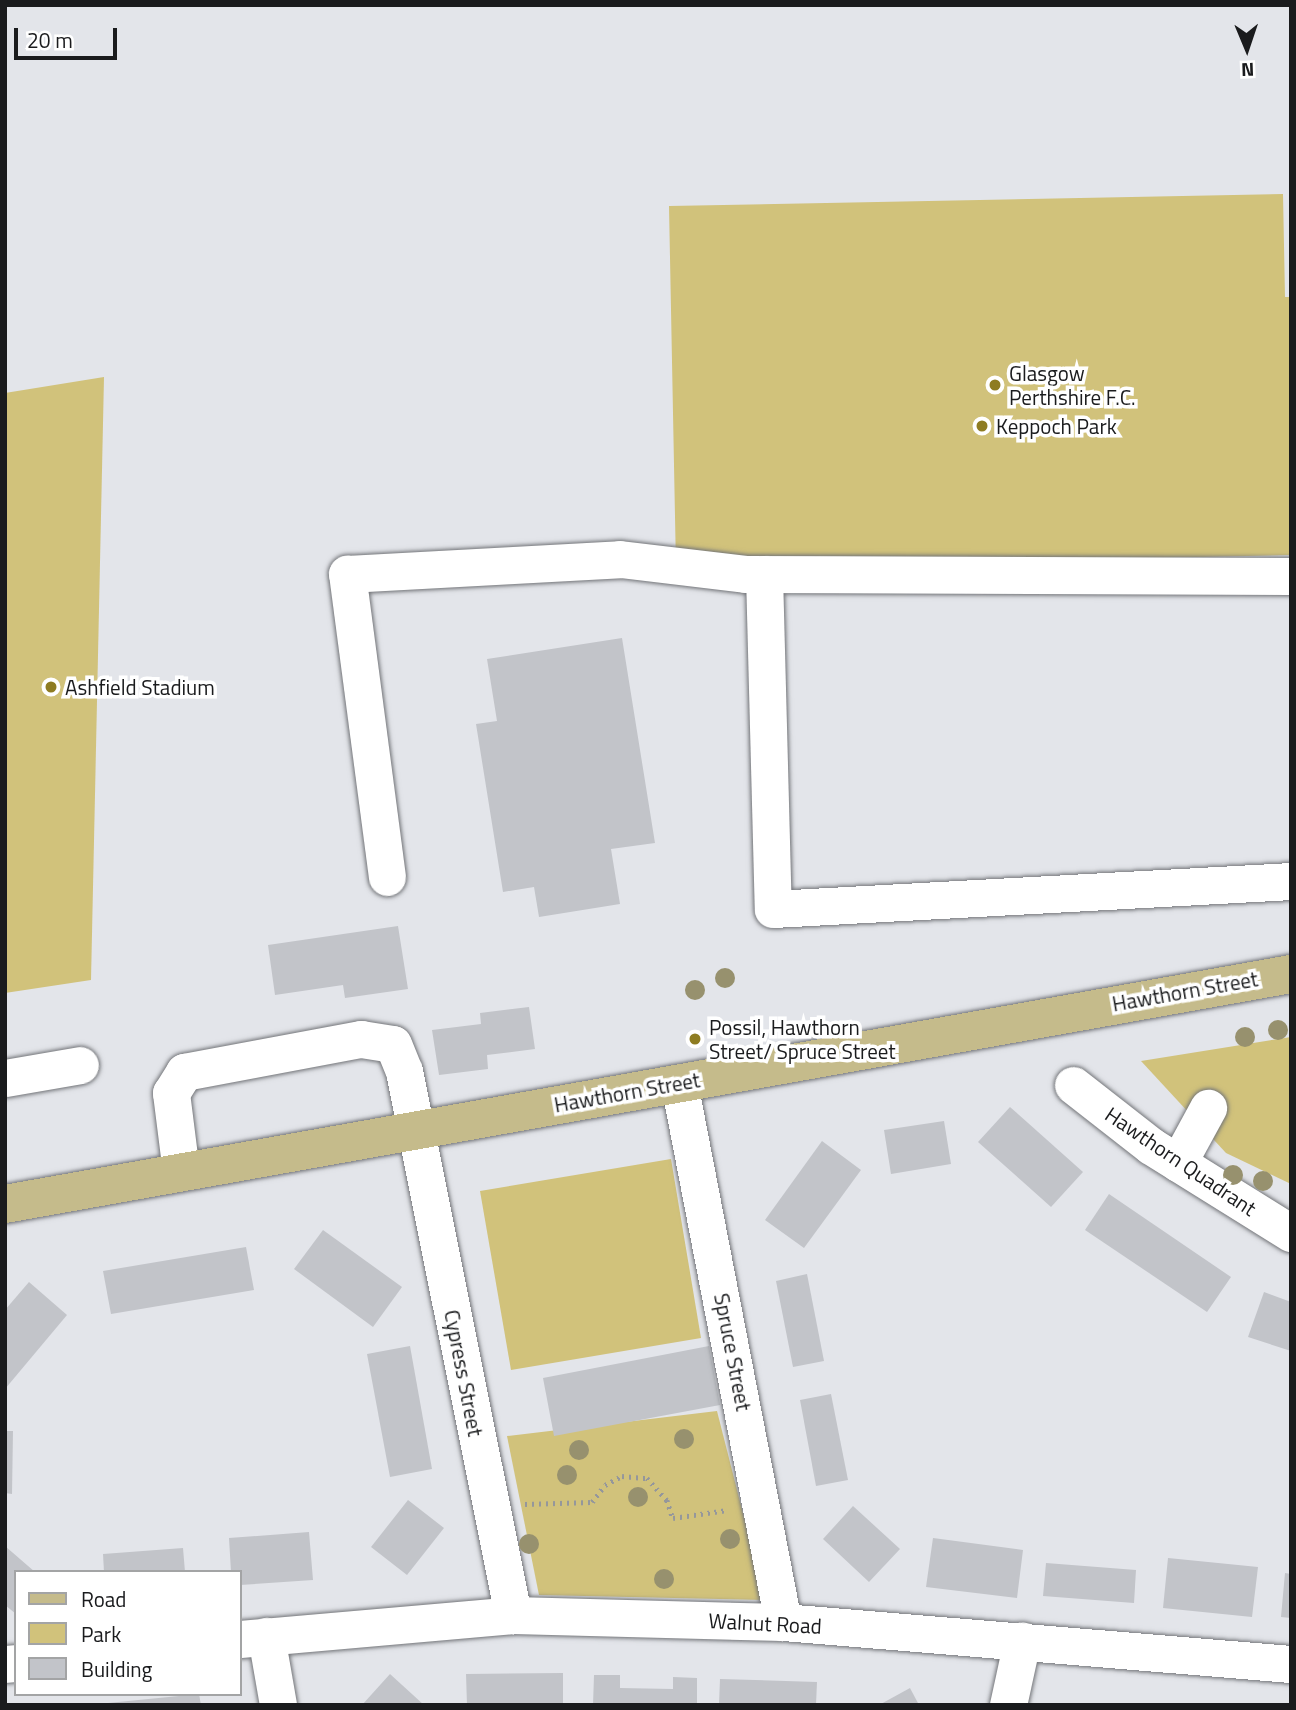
<!DOCTYPE html>
<style>
body{margin:0}
#map{position:relative;width:1296px;height:1710px;overflow:hidden;background:#e3e5ea;font-family:"Titillium Web",sans-serif}
div>[style]{position:absolute}
[style*='--x']{left:calc(var(--x)*1px);top:calc(var(--y)*1px);width:calc(var(--w)*1px);rotate:calc(var(--a)*1deg)}
.green>*{inset:0;background:#d1c27b}
.building>*{inset:0;background:#c2c4c9}
.path>*{height:4.5px;margin-top:-2.25px;transform-origin:0;background:repeating-linear-gradient(90deg,#95979b 0 2px,transparent 0 7px)}
.roads{filter:drop-shadow(0 0 2px #737579) drop-shadow(0 0 2px #737579)}
.minor>*{height:37px;margin:-18.5px;padding:0 18.5px;transform-origin:18.5px;border-radius:18.5px;background:#fff}
.major>*{height:38px;margin:-19px;padding:0 19px;transform-origin:19px;border-radius:19px;background:#c5bb8b}
.trees>*{width:20px;height:20px;margin:-10px;border-radius:50%;background:#97916e}
.dots>*{width:19px;height:19px;translate:-50% -50%;box-sizing:border-box;border:4px solid #fff;border-radius:50%}
span{translate:-50% -50%;white-space:nowrap;text-align:center;line-height:1.15;-webkit-text-stroke:7px #fff;paint-order:stroke}
.poi-label{font-size:21px;color:#1a1b1d}
.left{translate:0 -50%;text-align:left}
.street-label{font-size:21px;color:#1a1b1d}
.frame{position:absolute;inset:0;border:7px solid #1a1b1d;pointer-events:none}
.legend{position:absolute;left:14px;top:1570px;width:228px;height:126px;box-sizing:border-box;background:#fff;border:2px solid #a3a4a5;margin:0;padding:9px 12px;list-style:none;font-size:21px;color:#1a1b1d}
.legend li{display:flex;align-items:center;gap:14px;height:35px}
.legend b{width:35px;border:2px solid #a3a4a5}
.north{position:absolute;left:1212px;top:14px;width:70px;height:70px;-webkit-text-stroke:5px #fff;paint-order:stroke;rotate:178deg;font-size:19px;font-weight:700;line-height:28px;text-align:center;color:#1a1b1d}
.north::after{content:'';display:block;margin:auto;width:24px;height:32px;background:#1a1b1d;clip-path:polygon(50% 0,100% 100%,50% 72%,0 100%)}
.scale{position:absolute;left:14px;top:28px;width:103px;height:32px;box-sizing:border-box;border:4px solid #1a1b1d;border-top:0;padding-left:9px;font-size:21px;line-height:24px;white-space:nowrap;color:#1a1b1d;-webkit-text-stroke:5px #fff;paint-order:stroke}
</style>
<div id="map">
<div class="green">
<div style="clip-path:polygon(1283px 194px,1285px 297px,1291px 297px,1291px 555px,676px 568px,669px 206px)"></div>
<div style="clip-path:polygon(104px 377px,91px 980px,5px 993px,5px 393px)"></div>
<div style="clip-path:polygon(1291px 1037px,1291px 1184px,1226px 1153px,1141px 1061px)"></div>
<div style="clip-path:polygon(671px 1159px,701px 1338px,511px 1370px,480px 1191px)"></div>
<div style="clip-path:polygon(717px 1411px,765px 1600px,539px 1595px,507px 1436px)"></div>
</div>
<div class="building">
<div style="clip-path:polygon(622px 638px,655px 843px,611px 849px,620px 904px,539px 917px,534px 887px,503px 892px,476px 724px,497px 721px,487px 659px)"></div>
<div style="clip-path:polygon(398px 926px,408px 989px,345px 998px,343px 985px,275px 995px,268px 945px)"></div>
<div style="clip-path:polygon(529px 1007px,535px 1049px,487px 1055px,488px 1069px,439px 1075px,432px 1030px,481px 1024px,480px 1013px)"></div>
<div style="clip-path:polygon(1010px 1107px,1083px 1172px,1051px 1207px,978px 1142px)"></div>
<div style="clip-path:polygon(944px 1121px,951px 1164px,891px 1174px,884px 1130px)"></div>
<div style="clip-path:polygon(822px 1141px,861px 1170px,804px 1248px,765px 1220px)"></div>
<div style="clip-path:polygon(1109px 1194px,1231px 1277px,1207px 1312px,1085px 1230px)"></div>
<div style="clip-path:polygon(323px 1230px,402px 1287px,373px 1327px,294px 1269px)"></div>
<div style="clip-path:polygon(246px 1247px,254px 1290px,111px 1314px,103px 1271px)"></div>
<div style="clip-path:polygon(807px 1274px,824px 1361px,793px 1367px,776px 1281px)"></div>
<div style="clip-path:polygon(29px 1282px,67px 1315px,5px 1389px,5px 1310px)"></div>
<div style="clip-path:polygon(1264px 1292px,1291px 1302px,1291px 1351px,1248px 1337px)"></div>
<div style="clip-path:polygon(410px 1346px,432px 1469px,390px 1477px,367px 1354px)"></div>
<div style="clip-path:polygon(709px 1346px,720px 1405px,554px 1436px,543px 1378px)"></div>
<div style="clip-path:polygon(831px 1394px,848px 1480px,816px 1486px,800px 1400px)"></div>
<div style="clip-path:polygon(5px 1431px,13px 1431px,12px 1494px,5px 1493px)"></div>
<div style="clip-path:polygon(408px 1500px,444px 1528px,407px 1575px,371px 1547px)"></div>
<div style="clip-path:polygon(853px 1506px,900px 1549px,869px 1582px,823px 1539px)"></div>
<div style="clip-path:polygon(309px 1532px,313px 1580px,240px 1585px,240px 1572px,231px 1572px,229px 1538px)"></div>
<div style="clip-path:polygon(933px 1538px,1023px 1550px,1017px 1598px,926px 1587px)"></div>
<div style="clip-path:polygon(5px 1546px,35px 1572px,16px 1572px,16px 1614px,5px 1605px)"></div>
<div style="clip-path:polygon(183px 1548px,185px 1572px,104px 1572px,103px 1554px)"></div>
<div style="clip-path:polygon(1168px 1558px,1258px 1567px,1252px 1617px,1163px 1608px)"></div>
<div style="clip-path:polygon(1046px 1563px,1136px 1570px,1134px 1603px,1043px 1596px)"></div>
<div style="clip-path:polygon(1285px 1573px,1291px 1574px,1291px 1618px,1281px 1617px)"></div>
<div style="clip-path:polygon(563px 1673px,563px 1705px,467px 1705px,466px 1674px)"></div>
<div style="clip-path:polygon(390px 1674px,424px 1705px,362px 1705px)"></div>
<div style="clip-path:polygon(594px 1675px,620px 1675px,620px 1688px,673px 1689px,673px 1677px,697px 1678px,697px 1705px,593px 1705px)"></div>
<div style="clip-path:polygon(720px 1679px,817px 1682px,816px 1705px,719px 1705px)"></div>
<div style="clip-path:polygon(910px 1688px,919px 1705px,879px 1705px)"></div>
<div style="clip-path:polygon(199px 1694px,201px 1705px,108px 1705px,108px 1703px)"></div>
</div>
<div class="path">
<div style="--x:525;--y:1504;--w:67;--a:-1.7"></div>
<div style="--x:592;--y:1502;--w:21;--a:-53"></div>
<div style="--x:605;--y:1485;--w:19;--a:-28"></div>
<div style="--x:622;--y:1476;--w:25;--a:5"></div>
<div style="--x:647;--y:1478;--w:30;--a:48"></div>
<div style="--x:667;--y:1500;--w:19;--a:72"></div>
<div style="--x:673;--y:1518;--w:55;--a:-8.4"></div>
</div>
<div class="roads">
<div class="minor">
<div style="--x:764;--y:574;--w:335;--a:88.5"></div>
<div style="--x:773;--y:909;--w:519;--a:-3.09"></div>
<div style="--x:387;--y:877;--w:306;--a:-97.5"></div>
<div style="--x:347;--y:574;--w:273;--a:-3.1"></div>
<div style="--x:620;--y:559;--w:126;--a:6.8"></div>
<div style="--x:745;--y:574;--w:546;--a:0.21"></div>
<div style="--x:5;--y:1078;--w:76;--a:-9.8"></div>
<div style="--x:679;--y:1083;--w:549;--a:79.08"></div>
<div style="--x:1073;--y:1085;--w:99;--a:38"></div>
<div style="--x:1151;--y:1146;--w:165;--a:31.9"></div>
<div style="--x:1178;--y:1163;--w:63;--a:-61.4"></div>
<div style="--x:181;--y:1172;--w:80;--a:-97.2"></div>
<div style="--x:171;--y:1093;--w:25;--a:-58"></div>
<div style="--x:184;--y:1072;--w:180;--a:-10.6"></div>
<div style="--x:361;--y:1039;--w:32;--a:9"></div>
<div style="--x:393;--y:1044;--w:29;--a:68"></div>
<div style="--x:404;--y:1071;--w:555;--a:78.67"></div>
<div style="--x:266;--y:1636;--w:70;--a:80.1"></div>
<div style="--x:240;--y:1639;--w:274;--a:-5"></div>
<div style="--x:513;--y:1615;--w:270;--a:1.5"></div>
<div style="--x:783;--y:1622;--w:510;--a:4.73"></div>
<div style="--x:5;--y:1664;--w:11;--a:-5"></div>
<div style="--x:1008;--y:1705;--w:66;--a:-77.7"></div>
</div>
<div class="major">
<div style="--x:5;--y:1204;--w:1306;--a:-10.14"></div>
</div>
</div>
<div class="trees">
<div style="left:725px;top:978px"></div>
<div style="left:695px;top:990px"></div>
<div style="left:1278px;top:1030px"></div>
<div style="left:1245px;top:1037px"></div>
<div style="left:1233px;top:1175px"></div>
<div style="left:1263px;top:1181px"></div>
<div style="left:684px;top:1439px"></div>
<div style="left:579px;top:1450px"></div>
<div style="left:567px;top:1475px"></div>
<div style="left:638px;top:1497px"></div>
<div style="left:730px;top:1539px"></div>
<div style="left:529px;top:1544px"></div>
<div style="left:664px;top:1579px"></div>
</div>
<div class="dots">
<div style="left:995px;top:385px;background:#8e7c22"></div>
<div style="left:982px;top:426px;background:#8e7c22"></div>
<div style="left:51px;top:687px;background:#8e7c22"></div>
<div style="left:695px;top:1039px;background:#8e7c22"></div>
</div>
<div class="poi-label">
<span class="left" style="left:1009px;top:385px">Glasgow<br>Perthshire F.C.</span>
<span class="left" style="left:996px;top:426px">Keppoch Park</span>
<span class="left" style="left:65px;top:687px">Ashfield Stadium</span>
<span class="left" style="left:709px;top:1039px">Possil, Hawthorn<br>Street/ Spruce Street</span>
</div>
<div class="street-label">
<span style="left:1185px;top:991px;rotate:-10deg">Hawthorn Street</span>
<span style="left:627px;top:1092px;rotate:-10deg">Hawthorn Street</span>
<span style="left:1181px;top:1161px;rotate:34deg">Hawthorn Quadrant</span>
<span style="left:733px;top:1352px;rotate:79deg">Spruce Street</span>
<span style="left:464px;top:1373px;rotate:79deg">Cypress Street</span>
<span style="left:765px;top:1623px;rotate:3deg">Walnut Road</span>
</div>
<div class="frame"></div>
<ul class="legend">
<li><b style="height:9px;background:#c5bb8b"></b>Road</li>
<li><b style="height:19px;background:#d1c27b"></b>Park</li>
<li><b style="height:19px;background:#c2c4c9"></b>Building</li>
</ul>
<div class="north">N</div>
<div class="scale">20 m</div>
</div>
